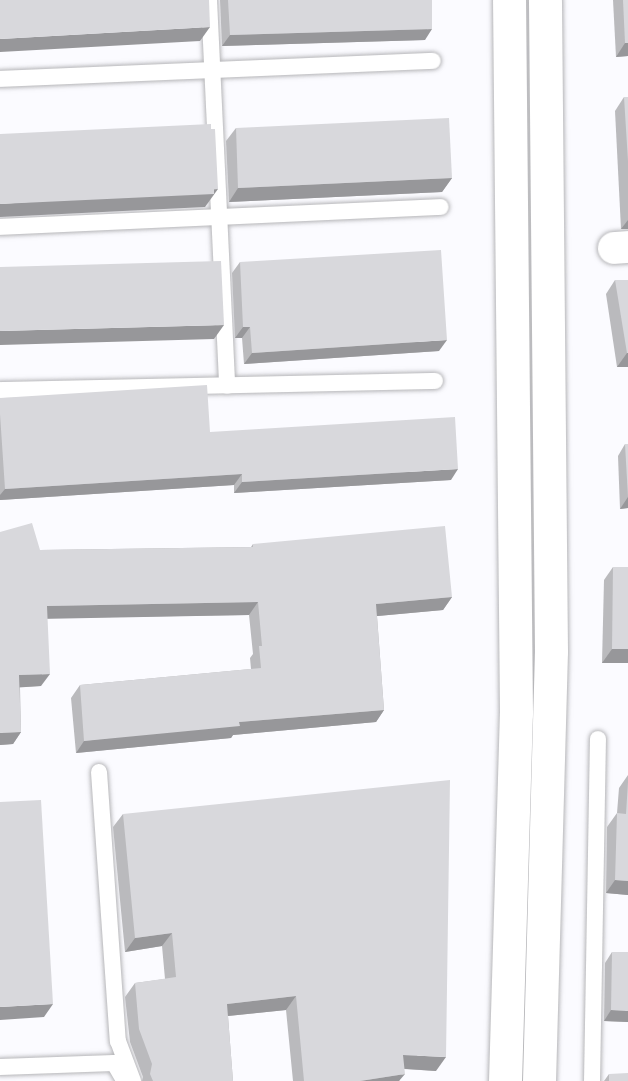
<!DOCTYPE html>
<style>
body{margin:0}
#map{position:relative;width:628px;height:1081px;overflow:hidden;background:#fbfbff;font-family:Lato,sans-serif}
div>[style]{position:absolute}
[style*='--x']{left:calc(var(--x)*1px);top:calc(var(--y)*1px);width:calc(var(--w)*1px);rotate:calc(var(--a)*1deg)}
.roads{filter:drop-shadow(0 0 2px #b6b6b9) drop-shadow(0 0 2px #b6b6b9)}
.service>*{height:16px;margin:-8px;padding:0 8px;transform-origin:8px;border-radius:8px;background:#fff}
.minor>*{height:32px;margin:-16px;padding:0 16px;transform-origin:16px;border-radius:16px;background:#fff}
.secondary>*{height:33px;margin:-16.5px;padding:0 16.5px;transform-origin:16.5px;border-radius:16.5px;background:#fff}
.wall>*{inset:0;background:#bababd}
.shaded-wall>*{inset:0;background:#97979a}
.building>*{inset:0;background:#d8d8dc}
span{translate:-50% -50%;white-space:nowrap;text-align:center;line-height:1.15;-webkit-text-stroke:4.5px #fff;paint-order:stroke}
</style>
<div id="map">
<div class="roads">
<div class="service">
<div style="--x:209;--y:0;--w:386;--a:87.3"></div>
<div style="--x:0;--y:79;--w:433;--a:-2.4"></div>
<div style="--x:0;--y:227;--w:441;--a:-2.6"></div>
<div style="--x:0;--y:390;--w:435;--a:-1.2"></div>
<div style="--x:99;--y:772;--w:270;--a:86"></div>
<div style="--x:118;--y:1041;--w:43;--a:69.4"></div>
<div style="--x:0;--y:1067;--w:114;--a:-2"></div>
<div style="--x:114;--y:1063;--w:20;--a:60"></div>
<div style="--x:592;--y:1081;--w:342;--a:-89"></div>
</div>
<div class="minor">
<div style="--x:614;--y:248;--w:14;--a:-4"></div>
</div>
<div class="secondary">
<div style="--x:505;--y:1081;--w:368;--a:-88.3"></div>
<div style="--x:516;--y:713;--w:713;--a:-90.56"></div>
<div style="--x:539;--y:1081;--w:430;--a:-88.4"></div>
<div style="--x:551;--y:651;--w:651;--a:-90.53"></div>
</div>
</div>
<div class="wall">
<div style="clip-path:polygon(220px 0,432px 0,425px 40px,222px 46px)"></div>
<div style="clip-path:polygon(613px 0,628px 0,628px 56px,616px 57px)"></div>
<div style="clip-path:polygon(624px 97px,628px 97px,628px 229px,621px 229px,615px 111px)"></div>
<div style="clip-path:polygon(236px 128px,452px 178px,442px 192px,229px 202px,226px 141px)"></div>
<div style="clip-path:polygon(240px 262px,439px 351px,244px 364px,242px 338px,235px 338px,232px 273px)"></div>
<div style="clip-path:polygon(615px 280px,628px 280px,628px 367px,617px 367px,606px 294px)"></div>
<div style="clip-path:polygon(0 398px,210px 432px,451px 480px,234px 493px,234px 485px,0 500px)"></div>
<div style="clip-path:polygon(625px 444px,628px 444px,628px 508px,620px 509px,618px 456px)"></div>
<div style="clip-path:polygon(253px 544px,452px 597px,443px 610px,377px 616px,384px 710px,376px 722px,233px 735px,231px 738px,76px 753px,71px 698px,80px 685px,251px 669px,250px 658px,253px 654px,249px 615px,47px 618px,41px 686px,20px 687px,21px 732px,13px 744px,0 745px,40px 550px,251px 547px)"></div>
<div style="clip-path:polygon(613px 567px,628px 567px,628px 663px,602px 663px,604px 580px)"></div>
<div style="clip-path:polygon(628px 775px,628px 895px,606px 893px,607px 827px,617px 813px,619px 788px)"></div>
<div style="clip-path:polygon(123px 814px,436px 1071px,404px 1069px,399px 1081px,293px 1081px,286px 1010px,228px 1016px,233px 1081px,142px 1081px,143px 1077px,130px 1042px,125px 997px,135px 983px,165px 979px,162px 946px,125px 952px,113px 827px)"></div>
<div style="clip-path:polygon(612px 952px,628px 1022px,604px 1021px,605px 963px)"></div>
<div style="clip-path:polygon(609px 1074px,628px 1081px,604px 1081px)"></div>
</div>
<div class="shaded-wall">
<div style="clip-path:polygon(210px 27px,200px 41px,0 52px,0 39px)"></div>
<div style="clip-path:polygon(432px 29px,425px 40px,222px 46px,230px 35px)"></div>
<div style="clip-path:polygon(625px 43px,628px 43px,628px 56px,616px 57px)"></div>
<div style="clip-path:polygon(452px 178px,442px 192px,229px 202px,238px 188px)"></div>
<div style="clip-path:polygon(218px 189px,205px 207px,0 217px,0 204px)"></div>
<div style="clip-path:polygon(628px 220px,628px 229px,621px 229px)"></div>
<div style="clip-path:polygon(224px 325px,214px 339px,0 345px,0 331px)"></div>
<div style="clip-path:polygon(243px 327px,250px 327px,242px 338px,235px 338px)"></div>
<div style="clip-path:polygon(447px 340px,439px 351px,244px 364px,252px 353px)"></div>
<div style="clip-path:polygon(627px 353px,628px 353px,628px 367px,617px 367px)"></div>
<div style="clip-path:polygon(458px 469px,451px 480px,234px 493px,242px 482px)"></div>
<div style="clip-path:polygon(242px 474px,234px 485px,0 500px,0 495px,5px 489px)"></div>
<div style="clip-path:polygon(628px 497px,628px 508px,620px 509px)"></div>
<div style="clip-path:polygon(452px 597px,443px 610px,367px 617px,376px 604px)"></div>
<div style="clip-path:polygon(258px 602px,249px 615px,38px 619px,47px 606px)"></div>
<div style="clip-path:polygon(612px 649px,628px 649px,628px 663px,602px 663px)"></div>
<div style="clip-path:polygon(50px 674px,41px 686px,11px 688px,19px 675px)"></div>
<div style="clip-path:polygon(384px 710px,376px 722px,233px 735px,231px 738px,76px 753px,84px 741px,239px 722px)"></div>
<div style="clip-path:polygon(21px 732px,13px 744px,0 745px,0 733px)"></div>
<div style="clip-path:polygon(615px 880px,628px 881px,628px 895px,606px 893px)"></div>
<div style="clip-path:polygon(172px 933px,162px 946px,125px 952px,135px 938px)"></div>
<div style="clip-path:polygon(296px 996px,286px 1010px,218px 1017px,227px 1004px)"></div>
<div style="clip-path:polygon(53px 1004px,44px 1017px,0 1020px,0 1007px)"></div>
<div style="clip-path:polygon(611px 1010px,628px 1011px,628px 1022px,604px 1021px)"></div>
<div style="clip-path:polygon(403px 1055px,446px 1057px,436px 1071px,393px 1068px)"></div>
<div style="clip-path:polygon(405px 1074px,399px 1081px,360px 1081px)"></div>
</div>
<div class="building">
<div style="clip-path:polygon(0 0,209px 0,210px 27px,0 39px)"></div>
<div style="clip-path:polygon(228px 0,432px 0,432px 29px,230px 35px)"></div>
<div style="clip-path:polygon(623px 0,628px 0,628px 43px,625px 43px)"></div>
<div style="clip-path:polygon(624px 97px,628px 97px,628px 161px)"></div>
<div style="clip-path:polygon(449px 118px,452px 178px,238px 188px,236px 128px)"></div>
<div style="clip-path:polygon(211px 124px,211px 129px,215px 129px,218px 189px,214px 189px,214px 194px,0 204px,0 134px)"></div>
<div style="clip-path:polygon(441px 250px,447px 340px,252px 353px,250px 327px,243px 327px,240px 262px)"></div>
<div style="clip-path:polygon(221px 261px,224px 325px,0 331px,0 267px)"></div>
<div style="clip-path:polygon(615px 280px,628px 280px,628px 353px,627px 353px)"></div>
<div style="clip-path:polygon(207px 385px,210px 432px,455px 417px,458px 469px,242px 482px,242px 474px,5px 489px,0 414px,0 398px)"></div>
<div style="clip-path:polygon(625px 444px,628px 444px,628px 497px)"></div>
<div style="clip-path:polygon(32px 523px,40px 550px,253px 547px,253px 544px,445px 526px,452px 597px,376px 604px,384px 710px,239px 722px,240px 726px,84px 741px,80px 685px,261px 668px,259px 646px,262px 646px,258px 602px,47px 606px,50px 674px,19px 675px,21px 732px,0 733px,0 532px)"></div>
<div style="clip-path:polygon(613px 567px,628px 567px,628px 649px,612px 649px)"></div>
<div style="clip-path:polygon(450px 780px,446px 1057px,403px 1055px,405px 1074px,360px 1081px,304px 1081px,296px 996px,227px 1004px,233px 1081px,153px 1081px,150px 1074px,152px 1064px,139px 1029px,135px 983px,176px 977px,172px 933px,135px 938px,123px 814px)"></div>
<div style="clip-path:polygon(628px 782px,628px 881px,615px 880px,617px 813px,626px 814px)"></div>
<div style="clip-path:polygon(41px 800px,53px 1004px,0 1007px,0 802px)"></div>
<div style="clip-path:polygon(612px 952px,628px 952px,628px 1011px,611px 1010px)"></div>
<div style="clip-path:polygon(628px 1073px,628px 1081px,609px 1081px,609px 1074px)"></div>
</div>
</div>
